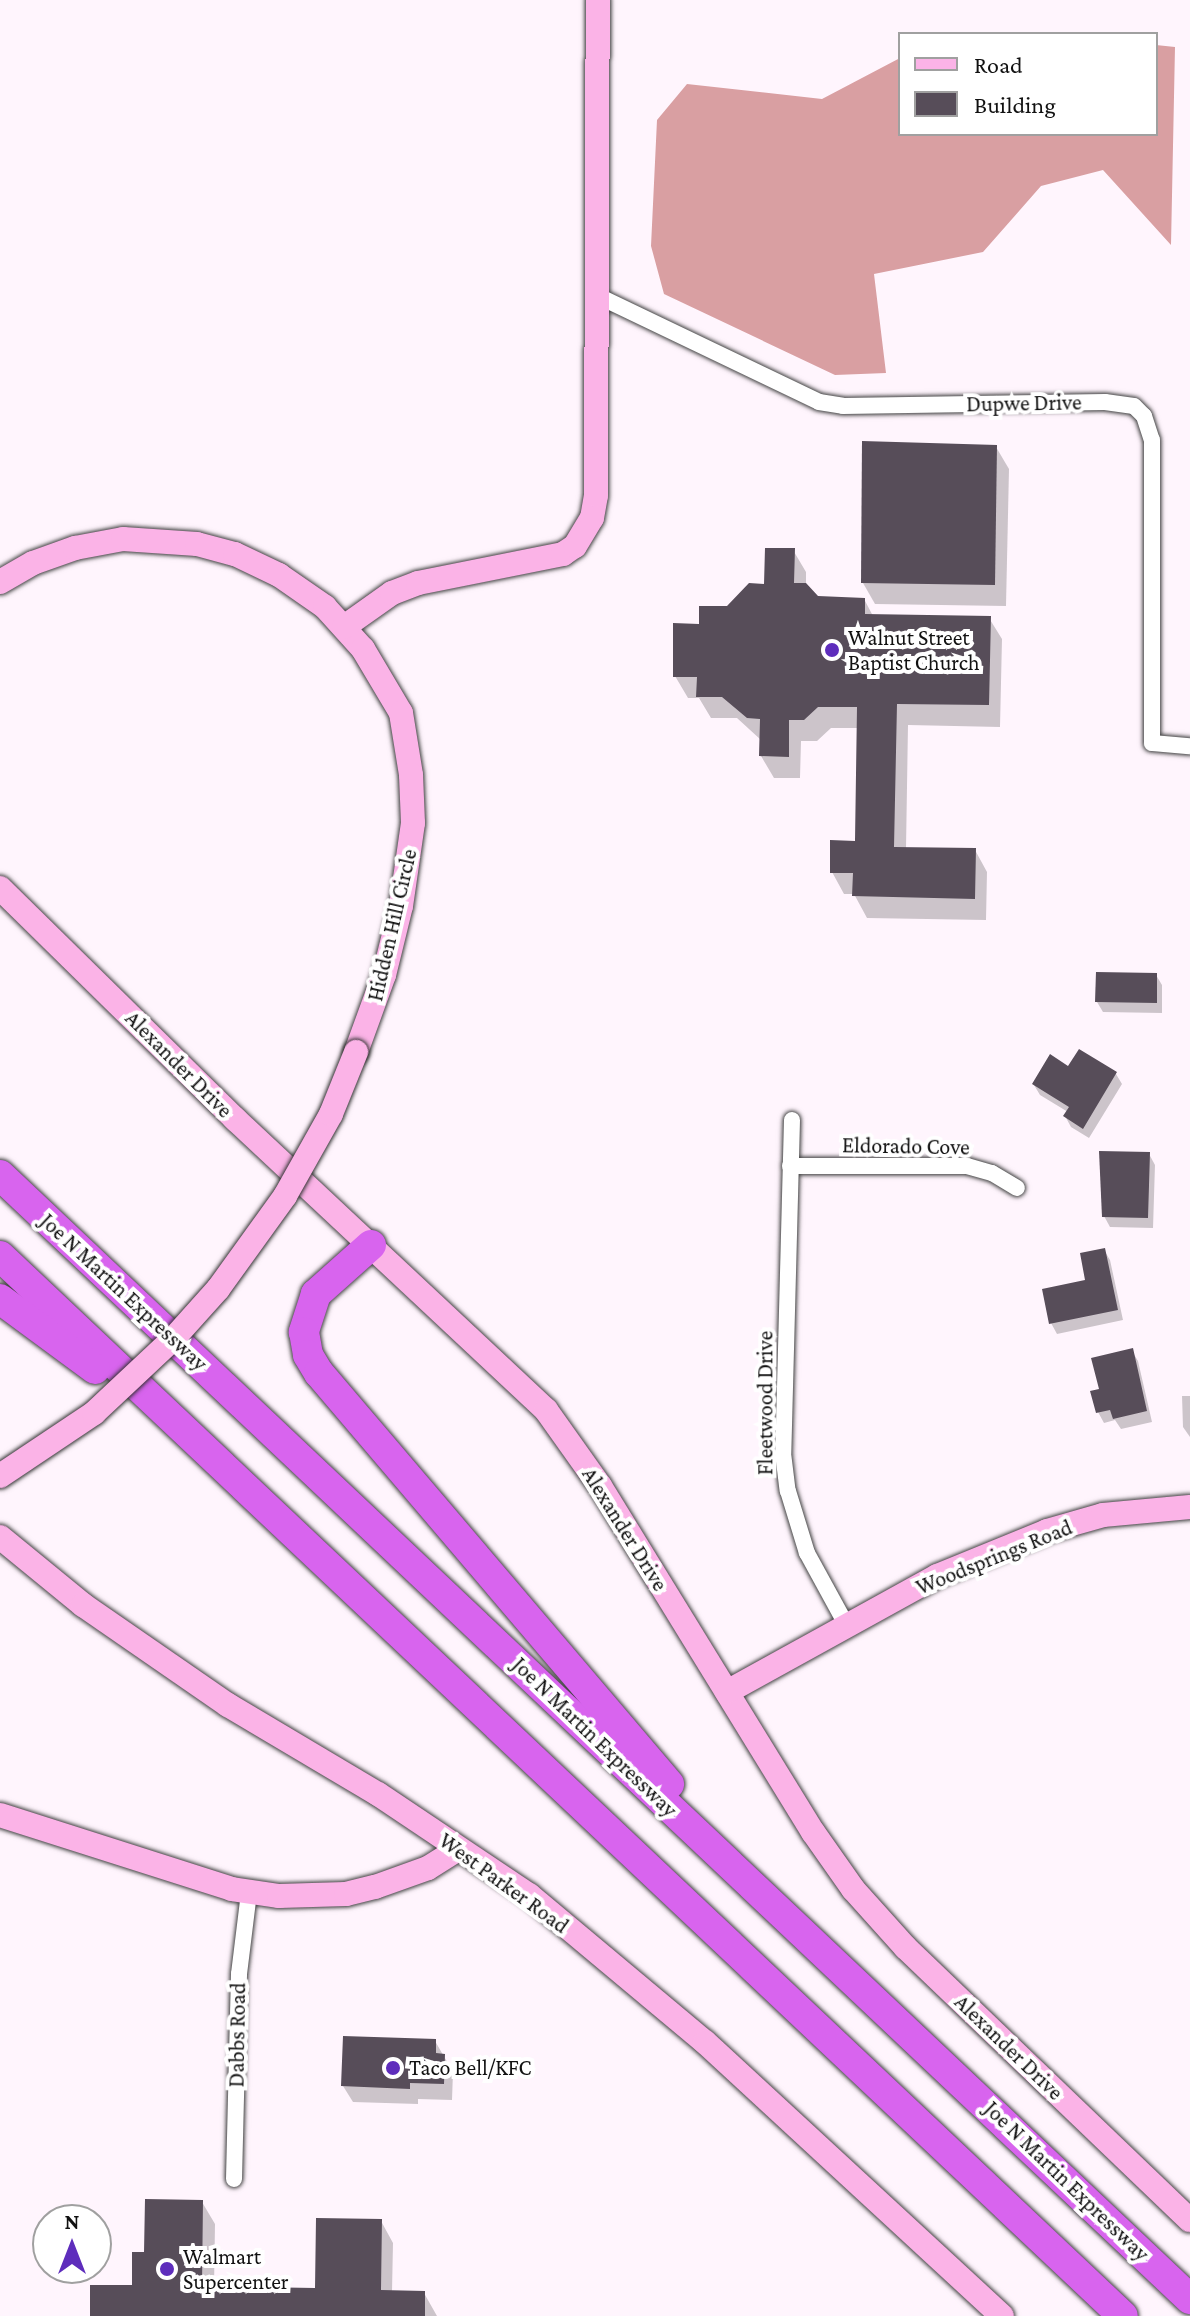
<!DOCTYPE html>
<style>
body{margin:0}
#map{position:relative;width:1190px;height:2316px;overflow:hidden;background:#fff5fd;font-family:"Crimson Pro",serif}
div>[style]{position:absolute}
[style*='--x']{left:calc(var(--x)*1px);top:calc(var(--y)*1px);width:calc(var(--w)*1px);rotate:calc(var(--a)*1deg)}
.forest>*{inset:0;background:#d99fa2}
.shadow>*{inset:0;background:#0003}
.building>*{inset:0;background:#574d59}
.roads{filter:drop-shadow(0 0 2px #444) drop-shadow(0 0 2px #444)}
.street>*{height:16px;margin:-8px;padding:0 8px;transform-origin:8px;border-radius:8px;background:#fff}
.secondary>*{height:24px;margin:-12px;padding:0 12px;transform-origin:12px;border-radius:12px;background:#fbb3e7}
.highway>*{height:30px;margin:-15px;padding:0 15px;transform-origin:15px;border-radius:15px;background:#d864ee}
.bridges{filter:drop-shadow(0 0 2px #333) drop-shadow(0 0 2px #333)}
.secondary-bridge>*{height:24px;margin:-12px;padding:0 12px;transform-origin:12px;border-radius:12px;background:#fbb3e7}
.dots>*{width:22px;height:22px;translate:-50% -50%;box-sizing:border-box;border:4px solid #fff;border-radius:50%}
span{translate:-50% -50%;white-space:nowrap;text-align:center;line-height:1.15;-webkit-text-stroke:8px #fff;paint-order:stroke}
.street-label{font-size:22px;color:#111}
.poi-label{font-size:22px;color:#111}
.left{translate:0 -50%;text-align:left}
.legend{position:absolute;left:898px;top:32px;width:260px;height:104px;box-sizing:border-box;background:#fff;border:2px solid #a0a0a0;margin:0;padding:10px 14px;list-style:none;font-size:24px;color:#111}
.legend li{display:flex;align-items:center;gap:16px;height:40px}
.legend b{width:40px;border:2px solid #a0a0a0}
.north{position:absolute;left:32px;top:2204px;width:80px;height:80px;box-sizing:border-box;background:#fff;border:2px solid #a0a0a0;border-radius:50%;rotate:0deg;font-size:22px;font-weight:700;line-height:32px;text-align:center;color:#111}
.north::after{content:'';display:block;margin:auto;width:28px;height:36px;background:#5e2dbc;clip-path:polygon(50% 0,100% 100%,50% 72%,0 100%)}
</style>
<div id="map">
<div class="forest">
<div style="clip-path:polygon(1156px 45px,1175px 47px,1171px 245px,1103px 170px,1041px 186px,983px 252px,874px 274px,886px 373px,835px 375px,664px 294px,651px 246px,657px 120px,687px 84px,822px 99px,900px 58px,900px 134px,1156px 134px)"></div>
</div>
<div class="shadow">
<div style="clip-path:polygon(996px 447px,1009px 469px,1006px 606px,875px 604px,863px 583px)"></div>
<div style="clip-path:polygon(793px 550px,806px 572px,806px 586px,817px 598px,864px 599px,873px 616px,989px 618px,1002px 639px,1000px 727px,908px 725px,906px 849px,975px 850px,987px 872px,986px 920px,867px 918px,854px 894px,844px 894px,832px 872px,857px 843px,859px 728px,831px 728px,817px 741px,801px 741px,800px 778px,774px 778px,761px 756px,761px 740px,737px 718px,711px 718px,699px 698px,688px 698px,675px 676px,701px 626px,766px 586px)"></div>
<div style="clip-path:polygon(1156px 975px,1162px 985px,1162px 1013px,1103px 1012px,1097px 1002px)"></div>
<div style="clip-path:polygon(1069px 1068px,1116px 1074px,1122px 1084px,1089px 1138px,1071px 1127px,1065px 1116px,1068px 1112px,1040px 1095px,1034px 1085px)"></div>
<div style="clip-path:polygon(1149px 1154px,1155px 1165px,1153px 1228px,1110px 1227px,1104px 1216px)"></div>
<div style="clip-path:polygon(1104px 1250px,1110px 1260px,1123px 1320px,1057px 1334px,1051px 1323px,1088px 1281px)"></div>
<div style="clip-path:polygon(1132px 1351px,1138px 1361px,1152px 1422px,1121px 1429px,1115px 1420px,1104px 1423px,1098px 1412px,1101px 1390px)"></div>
<div style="clip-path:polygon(1182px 1396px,1190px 1396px,1190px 1437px,1183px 1427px)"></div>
<div style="clip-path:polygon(435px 2041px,453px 2072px,452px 2100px,418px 2099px,418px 2104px,353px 2102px,343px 2086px)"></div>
<div style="clip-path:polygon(202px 2202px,215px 2224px,214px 2288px,317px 2290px,381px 2221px,393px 2243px,392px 2292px,424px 2293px,437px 2316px,92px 2316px,134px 2287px,146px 2254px)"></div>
</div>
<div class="building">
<div style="clip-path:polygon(862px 441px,997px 445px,995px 585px,861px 583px)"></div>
<div style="clip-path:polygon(765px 548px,795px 548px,794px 583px,806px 583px,818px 596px,865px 598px,865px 614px,991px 616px,989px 705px,897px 704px,894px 847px,976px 848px,975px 899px,852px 896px,853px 873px,830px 873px,830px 840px,855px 841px,857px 707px,818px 707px,804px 720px,789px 720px,789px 757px,759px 756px,760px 719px,747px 718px,722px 697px,696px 697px,697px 677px,673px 677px,673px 623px,699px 624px,699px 606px,727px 606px,749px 583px,764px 584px)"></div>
<div style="clip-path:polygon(1096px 972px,1157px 973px,1157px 1003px,1095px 1002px)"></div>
<div style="clip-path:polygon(1079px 1049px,1117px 1072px,1083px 1129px,1063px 1116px,1069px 1107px,1032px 1084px,1050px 1054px,1068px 1066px)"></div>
<div style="clip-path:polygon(1099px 1151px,1150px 1152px,1148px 1218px,1102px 1217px)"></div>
<div style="clip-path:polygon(1105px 1248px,1118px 1310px,1049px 1324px,1042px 1289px,1085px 1280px,1080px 1253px)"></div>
<div style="clip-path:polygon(1133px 1348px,1147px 1411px,1113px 1419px,1110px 1410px,1096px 1413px,1090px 1391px,1099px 1389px,1091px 1358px)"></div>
<div style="clip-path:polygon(343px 2036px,436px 2039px,436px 2053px,445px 2054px,444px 2084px,410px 2083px,410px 2089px,341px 2086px)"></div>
<div style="clip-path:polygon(145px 2199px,203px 2200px,202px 2286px,315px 2288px,316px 2218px,382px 2219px,381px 2290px,425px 2291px,425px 2316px,90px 2316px,90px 2285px,132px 2285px,132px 2252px,144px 2252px)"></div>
</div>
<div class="roads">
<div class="street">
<div style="--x:596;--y:295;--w:247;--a:25.6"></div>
<div style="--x:819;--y:402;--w:24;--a:9"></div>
<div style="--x:843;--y:406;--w:262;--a:-0.9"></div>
<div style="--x:1105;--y:402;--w:29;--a:8"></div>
<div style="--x:1134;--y:406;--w:14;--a:45"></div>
<div style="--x:1144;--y:416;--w:25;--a:72"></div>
<div style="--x:1152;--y:440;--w:303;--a:90"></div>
<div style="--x:1152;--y:743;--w:38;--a:5"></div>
<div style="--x:792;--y:1120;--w:333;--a:91.5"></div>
<div style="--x:783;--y:1453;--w:38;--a:83"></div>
<div style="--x:788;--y:1491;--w:65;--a:73"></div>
<div style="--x:807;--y:1553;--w:83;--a:61.3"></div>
<div style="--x:790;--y:1166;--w:177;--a:0"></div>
<div style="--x:967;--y:1166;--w:26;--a:16"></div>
<div style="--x:992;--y:1173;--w:29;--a:31"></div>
<div style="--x:234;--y:2179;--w:205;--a:-88.6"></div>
<div style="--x:239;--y:1974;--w:83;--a:-83"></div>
</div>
<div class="secondary">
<div style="--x:0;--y:582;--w:38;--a:-30"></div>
<div style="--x:33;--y:563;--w:45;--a:-19.7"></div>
<div style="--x:75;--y:548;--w:49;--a:-10.6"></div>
<div style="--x:123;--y:539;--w:74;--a:3.9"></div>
<div style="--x:197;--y:544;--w:39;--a:15"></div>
<div style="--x:235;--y:554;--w:49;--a:25.5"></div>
<div style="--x:279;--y:575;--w:56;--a:34.8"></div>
<div style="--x:325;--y:607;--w:57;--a:47.9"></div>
<div style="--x:363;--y:649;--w:74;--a:59.3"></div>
<div style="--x:401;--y:713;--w:63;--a:80.8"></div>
<div style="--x:411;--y:775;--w:48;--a:87.6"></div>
<div style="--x:413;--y:823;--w:84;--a:98.2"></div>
<div style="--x:401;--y:906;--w:71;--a:103.8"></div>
<div style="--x:384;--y:975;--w:82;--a:110"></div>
<div style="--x:344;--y:627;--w:59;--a:-35.3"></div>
<div style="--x:392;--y:593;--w:28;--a:-21"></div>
<div style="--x:418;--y:583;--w:148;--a:-11.3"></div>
<div style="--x:563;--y:554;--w:14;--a:-34"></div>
<div style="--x:575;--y:546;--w:33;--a:-59"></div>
<div style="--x:592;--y:518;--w:23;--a:-80"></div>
<div style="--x:596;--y:495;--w:495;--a:-89.8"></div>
<div style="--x:0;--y:888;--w:330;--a:44.5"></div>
<div style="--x:235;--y:1119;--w:426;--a:43.1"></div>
<div style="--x:546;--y:1410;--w:93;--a:54.6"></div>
<div style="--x:600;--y:1486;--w:406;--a:58.4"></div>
<div style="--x:813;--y:1832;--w:70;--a:54.9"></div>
<div style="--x:853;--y:1889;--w:79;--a:48.1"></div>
<div style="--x:906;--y:1948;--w:393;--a:43.8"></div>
<div style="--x:0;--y:1537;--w:107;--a:39.3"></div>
<div style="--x:83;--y:1605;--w:176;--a:34.6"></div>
<div style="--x:228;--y:1705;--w:174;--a:30.7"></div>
<div style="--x:378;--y:1794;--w:182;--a:33.8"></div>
<div style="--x:529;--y:1895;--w:229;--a:39.9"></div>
<div style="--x:705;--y:2042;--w:404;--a:42.7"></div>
<div style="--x:727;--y:1692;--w:240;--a:-28.9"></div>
<div style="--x:937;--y:1576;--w:119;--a:-22.2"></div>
<div style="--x:1047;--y:1531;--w:58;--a:-15.9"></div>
<div style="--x:1103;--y:1515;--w:87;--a:-5.3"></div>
<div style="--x:0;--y:1815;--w:244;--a:17.7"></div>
<div style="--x:232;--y:1889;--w:48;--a:8.5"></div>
<div style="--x:279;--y:1896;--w:67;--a:-1.7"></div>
<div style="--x:346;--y:1894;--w:30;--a:-14"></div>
<div style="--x:375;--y:1887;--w:56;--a:-19.7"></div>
<div style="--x:428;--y:1868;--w:36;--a:-32"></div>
</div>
<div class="highway">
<div style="--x:0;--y:1175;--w:1637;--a:43.37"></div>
<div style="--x:371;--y:1245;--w:74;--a:138.3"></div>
<div style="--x:316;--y:1294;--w:40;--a:108"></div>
<div style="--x:304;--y:1332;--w:23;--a:80"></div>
<div style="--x:308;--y:1355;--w:21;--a:59"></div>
<div style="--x:319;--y:1373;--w:540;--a:49.58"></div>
<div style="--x:0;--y:1256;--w:1544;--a:43.35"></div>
<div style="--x:0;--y:1299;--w:118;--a:36.4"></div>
</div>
</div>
<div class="bridges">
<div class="secondary-bridge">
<div style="--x:0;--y:1476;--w:113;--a:-33.8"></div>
<div style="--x:94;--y:1413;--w:110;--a:-43.2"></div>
<div style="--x:174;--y:1338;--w:66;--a:-48.1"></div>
<div style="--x:218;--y:1289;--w:115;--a:-54.2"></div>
<div style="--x:285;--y:1196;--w:94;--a:-60.7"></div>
<div style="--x:331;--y:1114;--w:67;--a:-68"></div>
</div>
</div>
<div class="dots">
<div style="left:832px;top:650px;background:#5e2dbc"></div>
<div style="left:393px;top:2068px;background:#5e2dbc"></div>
<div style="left:167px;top:2269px;background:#5e2dbc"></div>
</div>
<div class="street-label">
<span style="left:1024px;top:403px;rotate:-1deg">Dupwe Drive</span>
<span style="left:392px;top:925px;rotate:-77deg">Hidden Hill Circle</span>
<span style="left:179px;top:1064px;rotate:45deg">Alexander Drive</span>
<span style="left:906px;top:1146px;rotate:1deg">Eldorado Cove</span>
<span style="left:124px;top:1292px;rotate:43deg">Joe N Martin Expressway</span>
<span style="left:765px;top:1403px;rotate:-90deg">Fleetwood Drive</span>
<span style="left:625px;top:1529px;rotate:58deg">Alexander Drive</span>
<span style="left:994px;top:1557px;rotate:-22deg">Woodsprings Road</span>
<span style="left:595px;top:1737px;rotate:44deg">Joe N Martin Expressway</span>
<span style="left:504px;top:1883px;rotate:36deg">West Parker Road</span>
<span style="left:237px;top:2035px;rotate:-89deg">Dabbs Road</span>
<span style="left:1009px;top:2047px;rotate:44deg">Alexander Drive</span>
<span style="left:1067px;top:2181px;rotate:44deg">Joe N Martin Expressway</span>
</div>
<div class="poi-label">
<span class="left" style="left:848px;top:650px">Walnut Street<br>Baptist Church</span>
<span class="left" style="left:409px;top:2068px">Taco Bell/KFC</span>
<span class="left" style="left:183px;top:2269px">Walmart<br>Supercenter</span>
</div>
<ul class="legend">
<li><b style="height:10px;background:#fbb3e7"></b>Road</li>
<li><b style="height:22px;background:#574d59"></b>Building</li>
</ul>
<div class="north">N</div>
</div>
